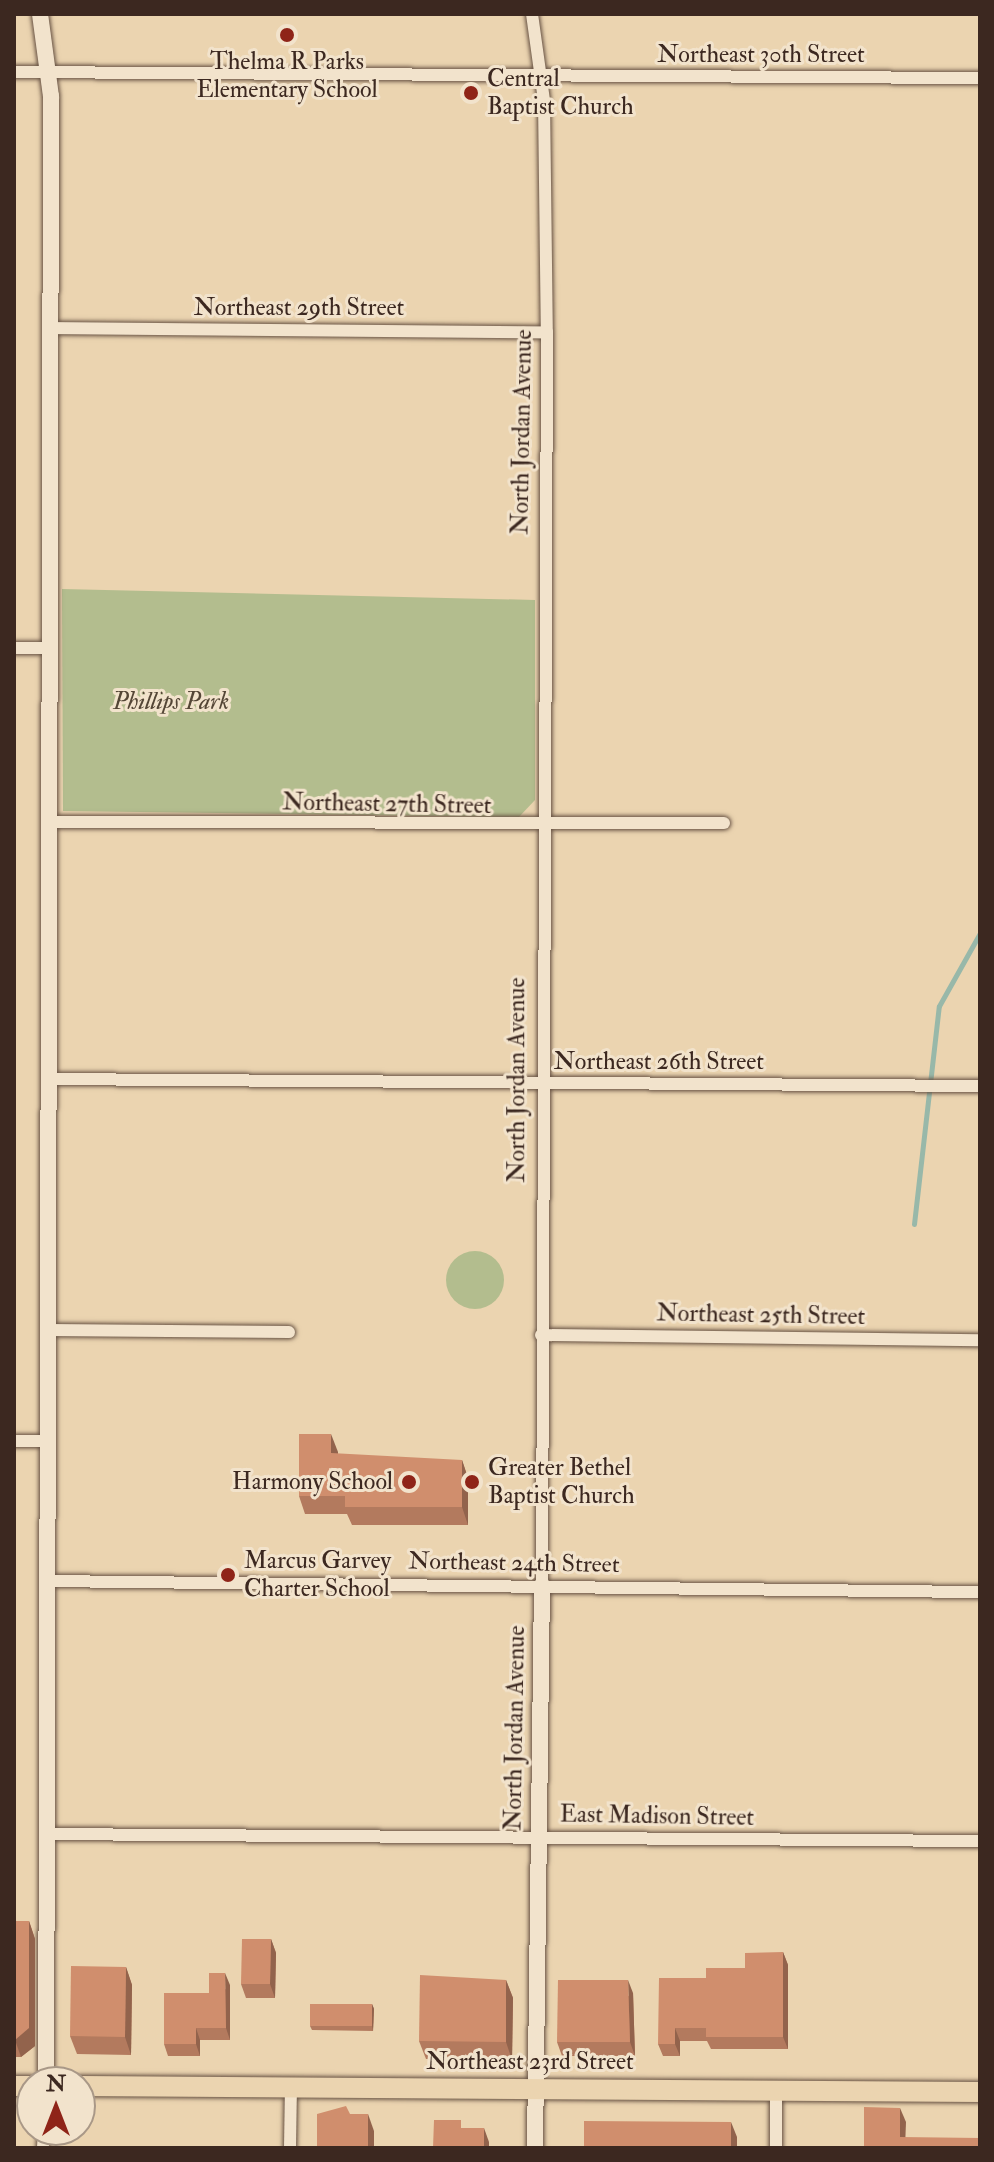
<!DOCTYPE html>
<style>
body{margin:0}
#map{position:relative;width:994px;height:2162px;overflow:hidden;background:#ebd4b0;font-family:"IM FELL Double Pica",serif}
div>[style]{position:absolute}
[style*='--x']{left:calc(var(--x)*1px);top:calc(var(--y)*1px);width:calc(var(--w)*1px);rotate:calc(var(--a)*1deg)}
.green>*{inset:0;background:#b3bd8e}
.round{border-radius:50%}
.stream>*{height:5px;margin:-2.5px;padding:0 2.5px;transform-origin:2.5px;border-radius:2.5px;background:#98b8a9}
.roads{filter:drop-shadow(0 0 2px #685344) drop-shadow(0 0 2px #685344)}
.minor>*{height:12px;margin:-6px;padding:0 6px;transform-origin:6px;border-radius:6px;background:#f2e3cc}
.tertiary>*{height:16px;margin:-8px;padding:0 8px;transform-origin:8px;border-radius:8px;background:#f2e3cc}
.primary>*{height:20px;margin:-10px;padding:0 10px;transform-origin:10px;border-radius:10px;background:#ebd4b0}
.wall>*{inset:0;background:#b37a5e}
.shaded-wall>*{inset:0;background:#92634c}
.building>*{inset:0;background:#d08e6d}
.dots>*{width:22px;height:22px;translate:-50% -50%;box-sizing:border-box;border:4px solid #f2e3cc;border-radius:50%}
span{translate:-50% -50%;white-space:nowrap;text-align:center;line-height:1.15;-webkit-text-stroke:6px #f2e3cc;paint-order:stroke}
.street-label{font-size:24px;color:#3c2820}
.poi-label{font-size:24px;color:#3c2820}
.left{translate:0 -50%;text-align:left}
.right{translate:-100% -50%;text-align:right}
.park-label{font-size:24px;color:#544636;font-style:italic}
.frame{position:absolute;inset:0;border:16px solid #3c2820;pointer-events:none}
.north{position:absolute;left:16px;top:2066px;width:80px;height:80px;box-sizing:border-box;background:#f2e3cc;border:2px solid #a99887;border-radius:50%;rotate:0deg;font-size:22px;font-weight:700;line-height:32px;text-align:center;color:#3c2820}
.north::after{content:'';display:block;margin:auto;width:28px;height:36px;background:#8f2418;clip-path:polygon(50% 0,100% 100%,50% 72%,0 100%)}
</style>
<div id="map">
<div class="green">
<div style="clip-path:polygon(62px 589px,535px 600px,535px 800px,519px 817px,63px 811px)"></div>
<div class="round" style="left:446px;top:1251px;width:58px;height:58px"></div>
</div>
<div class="stream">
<div style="--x:914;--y:1224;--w:219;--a:-83.5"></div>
<div style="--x:939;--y:1006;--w:84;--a:-60.7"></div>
</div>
<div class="roads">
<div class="minor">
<div style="--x:532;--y:14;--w:87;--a:82.1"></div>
<div style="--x:544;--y:100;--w:232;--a:89.3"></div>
<div style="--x:547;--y:332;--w:1253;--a:90.23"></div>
<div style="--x:14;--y:72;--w:966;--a:0.36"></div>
<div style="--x:51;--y:328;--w:496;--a:0.5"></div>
<div style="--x:14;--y:648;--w:37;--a:0"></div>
<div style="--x:50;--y:822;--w:674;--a:0.09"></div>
<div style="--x:49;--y:1079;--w:931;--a:0.43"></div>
<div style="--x:48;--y:1330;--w:241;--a:0.5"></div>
<div style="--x:541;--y:1335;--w:439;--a:0.7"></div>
<div style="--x:14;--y:1441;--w:33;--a:0"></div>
<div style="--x:47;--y:1581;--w:933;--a:0.68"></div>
<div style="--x:46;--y:1834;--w:934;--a:0.43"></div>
<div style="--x:43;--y:2148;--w:18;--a:-87"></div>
<div style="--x:290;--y:2148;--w:62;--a:-89.1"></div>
<div style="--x:776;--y:2148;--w:59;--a:-90"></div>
</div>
<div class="tertiary">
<div style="--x:40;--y:14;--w:83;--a:82.4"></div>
<div style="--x:51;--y:96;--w:1986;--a:90.14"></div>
<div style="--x:535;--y:2148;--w:563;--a:-89.29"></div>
</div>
<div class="primary">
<div style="--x:14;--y:2086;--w:18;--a:0"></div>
<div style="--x:80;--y:2086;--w:900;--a:0.38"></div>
</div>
</div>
<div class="wall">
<div style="clip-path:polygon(462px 1460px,468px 1478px,468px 1525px,352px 1525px,347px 1514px,305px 1514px,299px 1496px)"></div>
<div style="clip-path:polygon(14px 1921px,29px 1921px,35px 1939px,35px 2046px,21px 2057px,14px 2057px)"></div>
<div style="clip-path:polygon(271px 1939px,276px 1953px,275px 1998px,246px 1998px,241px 1984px)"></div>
<div style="clip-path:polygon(783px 1952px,788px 1965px,788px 2049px,711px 2049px,707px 2041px,680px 2041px,680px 2056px,663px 2056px,658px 2044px,706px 1978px,745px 1968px)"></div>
<div style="clip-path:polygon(126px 1967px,132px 1985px,131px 2055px,77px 2054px,70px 2036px)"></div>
<div style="clip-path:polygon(506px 1980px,513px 1998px,512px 2060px,426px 2059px,419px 2041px)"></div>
<div style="clip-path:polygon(230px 1985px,230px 2040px,200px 2040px,200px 2056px,168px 2056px,164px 2044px)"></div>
<div style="clip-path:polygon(633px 1993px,635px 2056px,562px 2056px,557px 2042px)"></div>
<div style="clip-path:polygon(372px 2004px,374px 2009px,373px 2031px,312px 2030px,310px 2026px)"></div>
</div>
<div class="shaded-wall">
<div style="clip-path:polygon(331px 1434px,338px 1452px,338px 1471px,331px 1453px)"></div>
<div style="clip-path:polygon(462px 1460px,468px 1478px,468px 1525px,462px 1507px)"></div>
<div style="clip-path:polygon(29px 1921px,35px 1939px,35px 2046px,21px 2057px,15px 2040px)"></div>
<div style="clip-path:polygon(271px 1939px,276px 1953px,275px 1998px,270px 1984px)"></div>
<div style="clip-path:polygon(783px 1952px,788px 1965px,788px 2049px,783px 2037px)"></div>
<div style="clip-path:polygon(126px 1967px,132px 1985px,131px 2055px,125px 2037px)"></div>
<div style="clip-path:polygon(225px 1973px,230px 1985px,230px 2040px,226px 2028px)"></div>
<div style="clip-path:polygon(506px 1980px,513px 1998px,512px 2060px,506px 2042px)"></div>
<div style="clip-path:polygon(628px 1980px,633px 1993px,635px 2056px,630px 2042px)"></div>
<div style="clip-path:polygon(372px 2004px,374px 2009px,373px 2031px,372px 2026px)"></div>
<div style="clip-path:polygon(196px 2028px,200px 2040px,200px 2056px,196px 2044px)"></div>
<div style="clip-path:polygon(675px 2028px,680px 2041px,680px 2056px,675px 2044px)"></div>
<div style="clip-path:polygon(900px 2108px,906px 2122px,905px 2148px,900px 2137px)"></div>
<div style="clip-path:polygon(368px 2114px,374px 2131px,374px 2148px,368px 2148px)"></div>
<div style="clip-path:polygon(731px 2122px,737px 2137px,737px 2148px,731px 2148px)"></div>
<div style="clip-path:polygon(484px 2128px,489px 2142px,489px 2148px,484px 2148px)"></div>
</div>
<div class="building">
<div style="clip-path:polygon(299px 1434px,331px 1434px,331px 1453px,462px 1460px,462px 1507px,345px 1507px,345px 1496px,299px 1496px)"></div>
<div style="clip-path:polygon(14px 1921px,29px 1921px,29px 2028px,15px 2040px)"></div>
<div style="clip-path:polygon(242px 1939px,271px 1939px,270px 1984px,241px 1984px)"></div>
<div style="clip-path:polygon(783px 1952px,783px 2037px,706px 2037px,706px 2028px,675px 2028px,675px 2044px,658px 2044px,659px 1978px,706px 1978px,706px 1968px,745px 1968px,745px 1953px)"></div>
<div style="clip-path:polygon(71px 1966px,126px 1967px,125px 2037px,70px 2036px)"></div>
<div style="clip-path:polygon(209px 1973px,225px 1973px,226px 2028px,196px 2028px,196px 2044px,164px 2044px,164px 1993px,209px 1993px)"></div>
<div style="clip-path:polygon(420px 1975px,506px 1980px,506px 2042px,419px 2041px)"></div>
<div style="clip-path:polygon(558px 1980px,628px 1980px,630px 2042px,557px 2042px)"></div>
<div style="clip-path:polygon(310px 2004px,372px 2004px,372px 2026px,310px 2026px)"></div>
<div style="clip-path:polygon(346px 2106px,350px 2114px,368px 2114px,368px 2148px,317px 2148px,317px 2114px)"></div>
<div style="clip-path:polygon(864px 2107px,900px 2108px,900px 2137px,980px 2138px,980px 2148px,864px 2148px)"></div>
<div style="clip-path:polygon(434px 2120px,461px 2120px,461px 2128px,484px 2128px,484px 2148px,433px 2148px)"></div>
<div style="clip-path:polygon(584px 2121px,731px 2122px,731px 2148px,584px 2148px)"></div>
</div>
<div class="dots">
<div style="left:287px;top:35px;background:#8f2418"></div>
<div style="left:471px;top:93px;background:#8f2418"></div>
<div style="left:409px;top:1482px;background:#8f2418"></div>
<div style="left:472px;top:1482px;background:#8f2418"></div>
<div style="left:228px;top:1575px;background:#8f2418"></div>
</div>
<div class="street-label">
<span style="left:761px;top:55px">Northeast 30th Street</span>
<span style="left:299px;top:308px">Northeast 29th Street</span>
<span style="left:522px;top:432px;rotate:-89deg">North Jordan Avenue</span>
<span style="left:387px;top:804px;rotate:1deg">Northeast 27th Street</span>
<span style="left:659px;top:1062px">Northeast 26th Street</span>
<span style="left:517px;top:1080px;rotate:-90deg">North Jordan Avenue</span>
<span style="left:761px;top:1315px;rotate:1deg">Northeast 25th Street</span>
<span style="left:514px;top:1563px;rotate:1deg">Northeast 24th Street</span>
<span style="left:515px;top:1728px;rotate:-89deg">North Jordan Avenue</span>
<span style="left:657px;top:1816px;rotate:1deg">East Madison Street</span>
<span style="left:530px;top:2062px">Northeast 23rd Street</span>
</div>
<div class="poi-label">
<span style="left:287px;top:76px">Thelma R Parks<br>Elementary School</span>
<span class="left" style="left:487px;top:93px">Central<br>Baptist Church</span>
<span class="left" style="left:488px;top:1482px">Greater Bethel<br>Baptist Church</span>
<span class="right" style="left:393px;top:1482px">Harmony School</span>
<span class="left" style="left:244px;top:1575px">Marcus Garvey<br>Charter School</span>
</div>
<div class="park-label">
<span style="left:171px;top:702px">Phillips Park</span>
</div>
<div class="frame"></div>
<div class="north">N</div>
</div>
